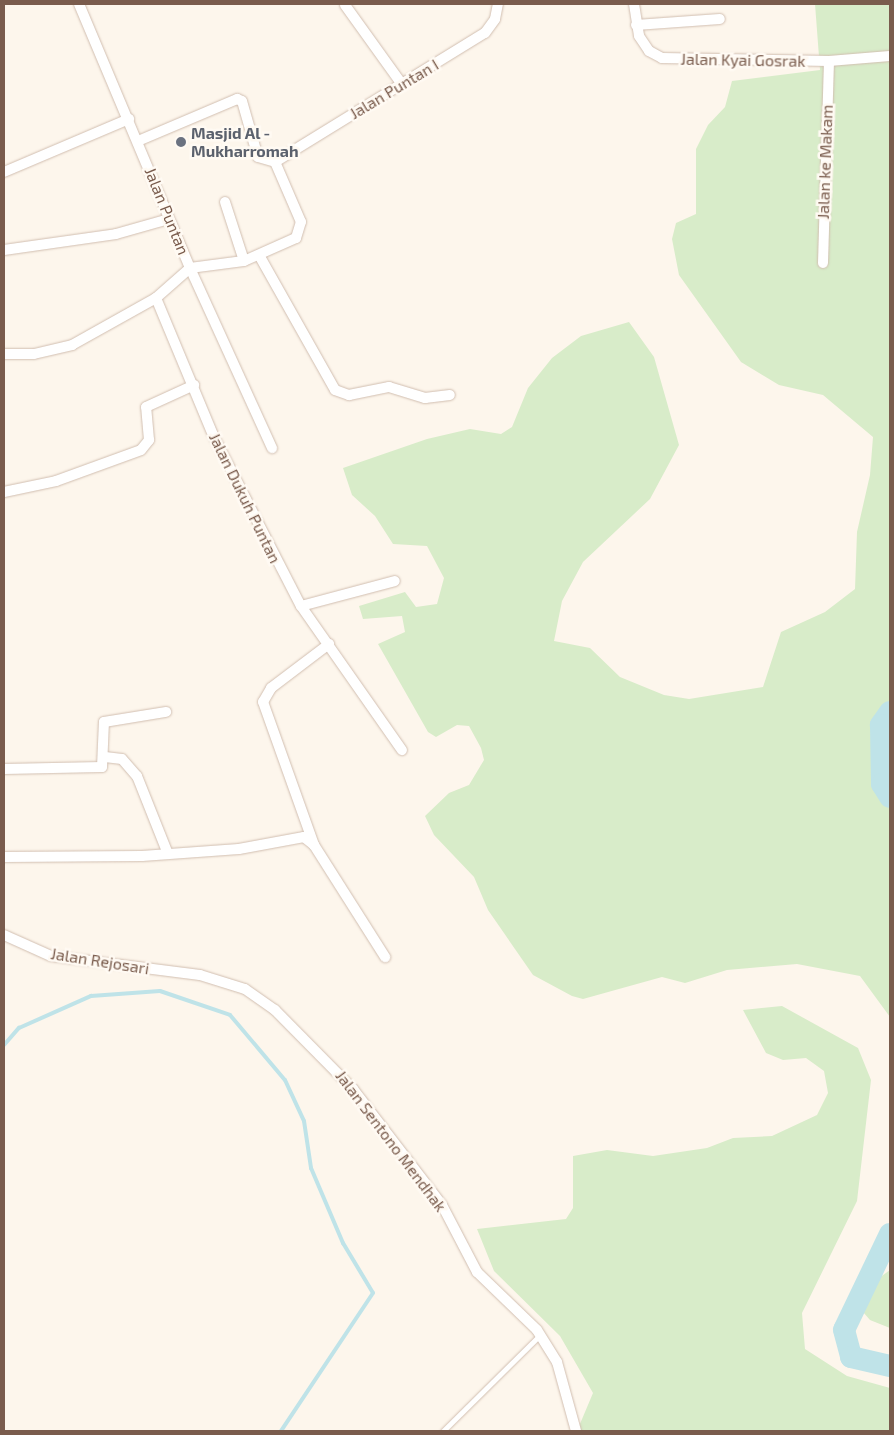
<!DOCTYPE html>
<style>
body{margin:0}
#map{position:relative;width:894px;height:1435px;overflow:hidden;background:#fdf6ec;font-family:"Exo 2",sans-serif}
div>[style]{position:absolute}
[style*='--x']{left:calc(var(--x)*1px);top:calc(var(--y)*1px);width:calc(var(--w)*1px);rotate:calc(var(--a)*1deg)}
.green>*{inset:0;background:#d8ecc9}
.stream>*{height:4px;margin:-2px;padding:0 2px;transform-origin:2px;border-radius:2px;background:#bfe3e8}
.river>*{height:22px;margin:-11px;padding:0 11px;transform-origin:11px;border-radius:11px;background:#bfe3e8}
.roads{filter:drop-shadow(0 0 1px #d1beb0) drop-shadow(0 0 1px #d1beb0)}
.lane>*{height:5px;margin:-2.5px;padding:0 2.5px;transform-origin:2.5px;border-radius:2.5px;background:#fff}
.street>*{height:10px;margin:-5px;padding:0 5px;transform-origin:5px;border-radius:5px;background:#fff}
.dots>*{width:14px;height:14px;translate:-50% -50%;box-sizing:border-box;border:2px solid #fffaf3;border-radius:50%}
span{translate:-50% -50%;white-space:nowrap;text-align:center;line-height:1.15;-webkit-text-stroke:5px #fffaf3;paint-order:stroke}
.street-label{font-size:16px;color:#7a5c4d}
.worship-label{font-size:16px;color:#5b616d;font-weight:700}
.left{translate:0 -50%;text-align:left}
.frame{position:absolute;inset:0;border:5px solid #7a5c4d;pointer-events:none}
</style>
<div id="map">
<div class="green">
<div style="clip-path:polygon(815px 4px,890px 4px,890px 1017px,860px 976px,797px 964px,727px 970px,685px 983px,662px 977px,583px 999px,572px 996px,533px 975px,488px 910px,474px 877px,434px 835px,425px 816px,449px 793px,469px 785px,484px 760px,481px 748px,469px 726px,457px 725px,436px 737px,428px 732px,378px 644px,405px 632px,402px 616px,363px 619px,359px 606px,405px 592px,416px 607px,437px 604px,444px 578px,427px 546px,393px 544px,375px 516px,352px 495px,343px 468px,427px 439px,470px 429px,501px 434px,512px 427px,528px 388px,552px 358px,581px 336px,629px 322px,654px 357px,679px 445px,650px 499px,583px 562px,562px 601px,554px 641px,590px 648px,620px 677px,664px 695px,689px 699px,763px 687px,781px 632px,825px 612px,855px 589px,857px 532px,870px 475px,873px 437px,823px 395px,779px 385px,741px 362px,679px 275px,672px 239px,676px 223px,696px 214px,696px 149px,708px 125px,725px 107px,732px 81px,820px 70px)"></div>
<div style="clip-path:polygon(782px 1006px,858px 1048px,871px 1080px,857px 1201px,802px 1313px,805px 1349px,847px 1376px,890px 1388px,890px 1431px,577px 1431px,593px 1393px,560px 1336px,494px 1271px,477px 1229px,566px 1219px,573px 1208px,573px 1156px,607px 1150px,653px 1156px,707px 1148px,733px 1138px,772px 1136px,817px 1115px,828px 1093px,824px 1071px,806px 1058px,783px 1060px,766px 1053px,743px 1010px)"></div>
<div style="clip-path:polygon(890px 1270px,890px 1328px,870px 1320px,863px 1312px,879px 1278px)"></div>
</div>
<div class="stream">
<div style="--x:4;--y:1045;--w:23;--a:-49"></div>
<div style="--x:19;--y:1028;--w:79;--a:-24"></div>
<div style="--x:91;--y:996;--w:69;--a:-4.1"></div>
<div style="--x:160;--y:991;--w:74;--a:18.9"></div>
<div style="--x:230;--y:1015;--w:85;--a:49.8"></div>
<div style="--x:285;--y:1080;--w:45;--a:65.1"></div>
<div style="--x:304;--y:1121;--w:48;--a:81.5"></div>
<div style="--x:311;--y:1168;--w:82;--a:66.9"></div>
<div style="--x:343;--y:1243;--w:58;--a:59"></div>
<div style="--x:373;--y:1293;--w:166;--a:123.7"></div>
</div>
<div class="river">
<div style="--x:890;--y:712;--w:16;--a:125"></div>
<div style="--x:881;--y:725;--w:59;--a:89"></div>
<div style="--x:882;--y:784;--w:15;--a:58"></div>
<div style="--x:890;--y:1234;--w:106;--a:115.6"></div>
<div style="--x:844;--y:1330;--w:28;--a:75"></div>
<div style="--x:851;--y:1357;--w:40;--a:13"></div>
</div>
<div class="roads">
<div class="lane">
<div style="--x:443;--y:1431;--w:136;--a:-44.7"></div>
</div>
<div class="street">
<div style="--x:79;--y:4;--w:286;--a:67.2"></div>
<div style="--x:190;--y:268;--w:54;--a:-7.4"></div>
<div style="--x:244;--y:261;--w:57;--a:-23.9"></div>
<div style="--x:296;--y:238;--w:17;--a:-73"></div>
<div style="--x:301;--y:222;--w:65;--a:-113.4"></div>
<div style="--x:634;--y:4;--w:32;--a:81"></div>
<div style="--x:639;--y:36;--w:18;--a:56"></div>
<div style="--x:649;--y:51;--w:15;--a:28"></div>
<div style="--x:662;--y:58;--w:167;--a:1"></div>
<div style="--x:829;--y:61;--w:61;--a:-4.7"></div>
<div style="--x:345;--y:5;--w:96;--a:54.3"></div>
<div style="--x:636;--y:25;--w:84;--a:-4.1"></div>
<div style="--x:138;--y:141;--w:108;--a:-23"></div>
<div style="--x:237;--y:99;--w:5;--a:22"></div>
<div style="--x:242;--y:101;--w:58;--a:74.1"></div>
<div style="--x:258;--y:157;--w:18;--a:16"></div>
<div style="--x:275;--y:162;--w:246;--a:-31.6"></div>
<div style="--x:485;--y:33;--w:17;--a:-54"></div>
<div style="--x:495;--y:19;--w:15;--a:-79"></div>
<div style="--x:4;--y:172;--w:136;--a:-23"></div>
<div style="--x:225;--y:202;--w:62;--a:72.1"></div>
<div style="--x:4;--y:250;--w:113;--a:-8.1"></div>
<div style="--x:116;--y:234;--w:55;--a:-15.8"></div>
<div style="--x:259;--y:255;--w:155;--a:60.6"></div>
<div style="--x:335;--y:390;--w:15;--a:20"></div>
<div style="--x:349;--y:395;--w:41;--a:-11.3"></div>
<div style="--x:389;--y:387;--w:38;--a:17"></div>
<div style="--x:425;--y:398;--w:25;--a:-7"></div>
<div style="--x:823;--y:263;--w:202;--a:-88.3"></div>
<div style="--x:156;--y:298;--w:148;--a:67.4"></div>
<div style="--x:213;--y:435;--w:192;--a:62.8"></div>
<div style="--x:301;--y:606;--w:97;--a:-14.9"></div>
<div style="--x:4;--y:354;--w:30;--a:0"></div>
<div style="--x:34;--y:354;--w:39;--a:-13"></div>
<div style="--x:72;--y:345;--w:96;--a:-29.2"></div>
<div style="--x:156;--y:298;--w:45;--a:-41.4"></div>
<div style="--x:190;--y:268;--w:198;--a:65.5"></div>
<div style="--x:4;--y:492;--w:53;--a:-11.9"></div>
<div style="--x:56;--y:481;--w:90;--a:-20"></div>
<div style="--x:141;--y:450;--w:13;--a:-51"></div>
<div style="--x:149;--y:440;--w:33;--a:-95"></div>
<div style="--x:146;--y:407;--w:53;--a:-24.6"></div>
<div style="--x:301;--y:606;--w:176;--a:55"></div>
<div style="--x:105;--y:757;--w:17;--a:7"></div>
<div style="--x:122;--y:759;--w:23;--a:49"></div>
<div style="--x:137;--y:776;--w:84;--a:68.3"></div>
<div style="--x:4;--y:769;--w:98;--a:-1.2"></div>
<div style="--x:102;--y:767;--w:45;--a:-87.5"></div>
<div style="--x:104;--y:722;--w:63;--a:-9.2"></div>
<div style="--x:314;--y:845;--w:152;--a:-109.6"></div>
<div style="--x:263;--y:702;--w:16;--a:-60"></div>
<div style="--x:271;--y:688;--w:73;--a:-37.2"></div>
<div style="--x:4;--y:857;--w:138;--a:-0.4"></div>
<div style="--x:142;--y:856;--w:97;--a:-4.1"></div>
<div style="--x:239;--y:849;--w:66;--a:-10.5"></div>
<div style="--x:304;--y:837;--w:13;--a:39"></div>
<div style="--x:314;--y:845;--w:133;--a:57.6"></div>
<div style="--x:4;--y:935;--w:51;--a:24.1"></div>
<div style="--x:51;--y:956;--w:150;--a:7.3"></div>
<div style="--x:200;--y:975;--w:47;--a:17.3"></div>
<div style="--x:245;--y:989;--w:37;--a:35"></div>
<div style="--x:275;--y:1010;--w:111;--a:45.4"></div>
<div style="--x:353;--y:1089;--w:146;--a:52.5"></div>
<div style="--x:442;--y:1205;--w:76;--a:62.4"></div>
<div style="--x:477;--y:1272;--w:83;--a:44"></div>
<div style="--x:537;--y:1330;--w:38;--a:58"></div>
<div style="--x:557;--y:1362;--w:72;--a:74.6"></div>
</div>
</div>
<div class="dots">
<div style="left:181px;top:142px;background:#6b7280"></div>
</div>
<div class="street-label">
<span style="left:743px;top:60px;rotate:1deg">Jalan Kyai Gosrak</span>
<span style="left:394px;top:89px;rotate:-31deg">Jalan Puntan I</span>
<span style="left:825px;top:162px;rotate:-88deg">Jalan ke Makam</span>
<span style="left:167px;top:211px;rotate:68deg">Jalan Puntan</span>
<span style="left:245px;top:498px;rotate:64deg">Jalan Dukuh Puntan</span>
<span style="left:100px;top:961px;rotate:9deg">Jalan Rejosari</span>
<span style="left:391px;top:1141px;rotate:53deg">Jalan Sentono Mendhak</span>
</div>
<div class="worship-label">
<span class="left" style="left:191px;top:142px">Masjid Al -<br>Mukharromah</span>
</div>
<div class="frame"></div>
</div>
